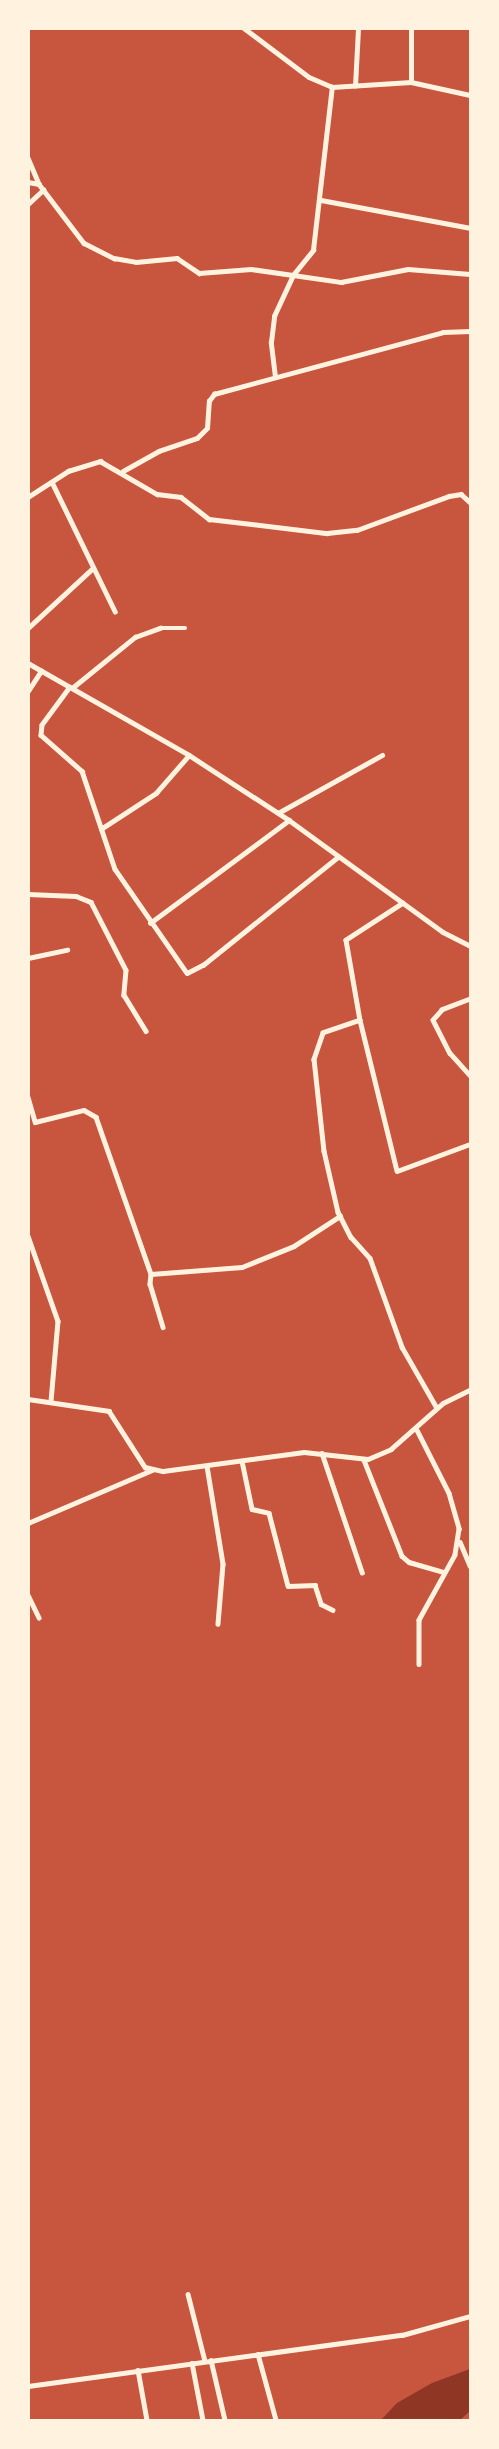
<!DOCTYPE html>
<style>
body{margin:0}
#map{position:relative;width:499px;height:2449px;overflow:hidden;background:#c8553d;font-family:Poppins,sans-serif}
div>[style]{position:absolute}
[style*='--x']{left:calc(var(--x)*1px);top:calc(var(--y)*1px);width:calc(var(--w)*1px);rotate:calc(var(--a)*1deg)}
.water>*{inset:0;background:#8f3625}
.minor>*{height:4.5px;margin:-2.25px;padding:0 2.25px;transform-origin:2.25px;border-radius:2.25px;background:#fff3e0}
.tertiary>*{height:5px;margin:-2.5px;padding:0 2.5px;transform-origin:2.5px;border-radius:2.5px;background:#fff3e0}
span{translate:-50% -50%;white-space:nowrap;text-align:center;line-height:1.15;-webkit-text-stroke:4.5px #fff3e0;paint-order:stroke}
.frame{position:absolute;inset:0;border:30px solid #fff3e0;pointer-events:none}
</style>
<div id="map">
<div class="water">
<div style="clip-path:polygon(470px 2369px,470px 2411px,460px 2420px,381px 2420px,397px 2403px,432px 2383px)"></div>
</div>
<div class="minor">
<div style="--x:244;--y:28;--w:81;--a:37"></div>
<div style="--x:309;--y:77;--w:25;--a:23"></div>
<div style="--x:332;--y:87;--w:79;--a:-3.6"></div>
<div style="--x:411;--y:82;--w:60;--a:12.4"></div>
<div style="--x:411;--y:82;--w:54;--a:-90"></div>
<div style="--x:355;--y:86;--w:58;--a:-87"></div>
<div style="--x:28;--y:158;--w:28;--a:67"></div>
<div style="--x:28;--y:182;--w:11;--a:10"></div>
<div style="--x:39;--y:184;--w:74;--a:52.7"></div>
<div style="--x:84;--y:243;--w:34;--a:27"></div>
<div style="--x:114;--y:258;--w:22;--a:10"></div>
<div style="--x:136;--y:262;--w:41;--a:-5.6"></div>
<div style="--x:177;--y:258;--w:27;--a:34"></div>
<div style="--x:199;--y:273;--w:52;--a:-4.4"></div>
<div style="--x:251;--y:269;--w:42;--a:8.1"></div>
<div style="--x:293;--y:275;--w:32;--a:-51"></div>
<div style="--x:313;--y:250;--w:164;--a:-83.4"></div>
<div style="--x:321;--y:200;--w:152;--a:10.6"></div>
<div style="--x:28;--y:204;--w:21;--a:-43"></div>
<div style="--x:275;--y:377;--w:35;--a:-97"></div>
<div style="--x:271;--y:342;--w:26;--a:-83"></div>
<div style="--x:274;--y:316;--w:45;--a:-65.1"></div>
<div style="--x:293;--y:275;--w:49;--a:8.3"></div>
<div style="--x:341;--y:282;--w:68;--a:-11"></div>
<div style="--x:408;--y:269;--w:62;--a:4.6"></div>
<div style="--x:123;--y:471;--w:41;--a:-29.1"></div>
<div style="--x:159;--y:451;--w:40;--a:-18.9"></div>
<div style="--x:197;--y:438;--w:14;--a:-45"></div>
<div style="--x:207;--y:428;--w:27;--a:-86"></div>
<div style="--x:209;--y:401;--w:9;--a:-54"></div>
<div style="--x:214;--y:394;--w:237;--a:-15.1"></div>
<div style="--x:443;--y:332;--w:27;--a:-2"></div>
<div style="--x:52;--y:482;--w:144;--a:64"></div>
<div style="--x:28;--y:497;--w:48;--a:-33"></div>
<div style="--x:68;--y:471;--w:34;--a:-17"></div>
<div style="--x:100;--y:461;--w:66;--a:30.1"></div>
<div style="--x:157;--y:494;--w:24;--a:7"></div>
<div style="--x:181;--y:497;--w:36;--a:38"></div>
<div style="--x:209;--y:519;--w:119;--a:6.8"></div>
<div style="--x:327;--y:533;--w:30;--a:-6"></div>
<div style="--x:357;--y:530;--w:98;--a:-20.3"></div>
<div style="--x:449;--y:496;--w:12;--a:-9"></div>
<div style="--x:461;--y:494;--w:12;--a:42"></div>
<div style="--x:28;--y:628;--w:88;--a:-42.7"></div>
<div style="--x:28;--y:663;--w:185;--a:29.7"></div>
<div style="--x:189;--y:755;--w:119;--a:33"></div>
<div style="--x:289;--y:820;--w:190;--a:36"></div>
<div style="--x:443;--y:932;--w:30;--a:27"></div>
<div style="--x:70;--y:687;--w:47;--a:126.4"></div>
<div style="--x:42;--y:725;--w:10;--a:96"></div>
<div style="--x:41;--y:735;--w:55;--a:41.3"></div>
<div style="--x:82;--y:771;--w:103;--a:71.4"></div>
<div style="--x:115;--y:869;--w:126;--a:55.3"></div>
<div style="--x:187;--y:973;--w:18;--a:-27"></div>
<div style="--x:203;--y:965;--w:173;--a:-38.7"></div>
<div style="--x:72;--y:688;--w:81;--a:-39"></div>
<div style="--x:135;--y:637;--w:27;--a:-20"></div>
<div style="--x:160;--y:628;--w:25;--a:0"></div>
<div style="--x:28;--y:691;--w:24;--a:-57"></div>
<div style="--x:278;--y:813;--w:119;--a:-29.1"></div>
<div style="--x:101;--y:829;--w:66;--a:-33.2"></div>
<div style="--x:156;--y:793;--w:50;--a:-49"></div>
<div style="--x:28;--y:894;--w:48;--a:2.4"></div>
<div style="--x:76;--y:896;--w:16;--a:22"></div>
<div style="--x:91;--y:902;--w:76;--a:62.8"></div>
<div style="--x:126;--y:970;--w:25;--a:95"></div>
<div style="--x:124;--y:995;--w:42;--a:58.6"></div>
<div style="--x:403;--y:903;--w:68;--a:147"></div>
<div style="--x:346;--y:940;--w:81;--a:80.1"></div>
<div style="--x:360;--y:1020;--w:39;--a:161"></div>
<div style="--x:323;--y:1033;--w:28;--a:109"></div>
<div style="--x:314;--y:1059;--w:93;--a:83.8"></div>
<div style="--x:324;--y:1151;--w:63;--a:77.1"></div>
<div style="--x:338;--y:1212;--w:28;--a:63"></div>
<div style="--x:351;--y:1237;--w:28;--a:48"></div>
<div style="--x:370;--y:1258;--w:95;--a:70.2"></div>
<div style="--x:402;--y:1347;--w:70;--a:60.2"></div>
<div style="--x:150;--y:923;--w:173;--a:-36.5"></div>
<div style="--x:28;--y:958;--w:40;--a:-12"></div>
<div style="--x:470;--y:999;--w:30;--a:159"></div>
<div style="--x:442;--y:1010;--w:13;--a:132"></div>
<div style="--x:433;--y:1020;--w:37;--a:63"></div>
<div style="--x:450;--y:1053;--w:30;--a:48"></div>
<div style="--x:360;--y:1020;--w:155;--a:76.2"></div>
<div style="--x:397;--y:1171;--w:78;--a:-20.3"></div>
<div style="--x:28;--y:1097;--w:26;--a:74"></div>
<div style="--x:35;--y:1122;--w:50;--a:-13.8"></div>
<div style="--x:84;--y:1110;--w:14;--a:30"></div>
<div style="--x:96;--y:1117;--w:166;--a:70.7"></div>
<div style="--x:151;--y:1274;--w:91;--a:-4.4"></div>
<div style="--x:242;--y:1267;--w:56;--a:-22"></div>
<div style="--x:294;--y:1246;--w:55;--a:-33.1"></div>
<div style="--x:28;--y:1236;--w:90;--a:70.6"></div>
<div style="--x:58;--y:1321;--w:80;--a:95"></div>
<div style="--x:151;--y:1274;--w:10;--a:96"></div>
<div style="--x:150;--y:1284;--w:45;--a:73.2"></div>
<div style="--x:28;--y:1399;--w:82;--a:8.4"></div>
<div style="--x:109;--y:1411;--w:67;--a:57.3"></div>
<div style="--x:145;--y:1467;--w:18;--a:13"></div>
<div style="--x:163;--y:1471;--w:142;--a:-7.7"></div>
<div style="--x:304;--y:1452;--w:64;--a:6.2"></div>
<div style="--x:368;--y:1459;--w:25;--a:-23"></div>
<div style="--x:391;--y:1449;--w:69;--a:-41.5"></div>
<div style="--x:443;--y:1403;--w:30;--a:-26"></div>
<div style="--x:416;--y:1428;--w:73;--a:63.1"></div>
<div style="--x:449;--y:1493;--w:37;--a:74"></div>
<div style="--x:459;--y:1529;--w:26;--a:99"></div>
<div style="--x:455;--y:1555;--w:74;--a:119"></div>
<div style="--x:419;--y:1620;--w:44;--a:90"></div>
<div style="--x:322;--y:1453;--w:126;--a:71.4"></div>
<div style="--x:364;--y:1460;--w:103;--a:68.4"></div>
<div style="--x:402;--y:1556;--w:9;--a:41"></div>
<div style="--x:409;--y:1562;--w:36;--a:16"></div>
<div style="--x:242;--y:1461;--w:49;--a:78.2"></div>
<div style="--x:252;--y:1509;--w:17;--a:13"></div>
<div style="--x:269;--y:1513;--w:75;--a:75.4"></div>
<div style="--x:288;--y:1586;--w:27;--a:-2"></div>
<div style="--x:315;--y:1585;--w:20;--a:72"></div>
<div style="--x:321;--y:1604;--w:13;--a:27"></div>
<div style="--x:207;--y:1466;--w:99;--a:80.7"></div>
<div style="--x:223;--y:1564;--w:60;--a:94.8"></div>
<div style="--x:28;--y:1523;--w:135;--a:-23.1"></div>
<div style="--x:460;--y:1542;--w:26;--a:67"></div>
<div style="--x:28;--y:1595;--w:25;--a:64"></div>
<div style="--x:188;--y:2294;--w:69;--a:75.8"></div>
<div style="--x:258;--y:2354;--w:68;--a:74.7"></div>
<div style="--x:211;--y:2360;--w:62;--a:76.9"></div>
<div style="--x:192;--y:2363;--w:58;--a:79.1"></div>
<div style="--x:138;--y:2370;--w:51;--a:79.8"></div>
</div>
<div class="tertiary">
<div style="--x:28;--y:2386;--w:377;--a:-7.8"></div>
<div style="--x:402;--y:2335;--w:71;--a:-15.6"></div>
</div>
<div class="frame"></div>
</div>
